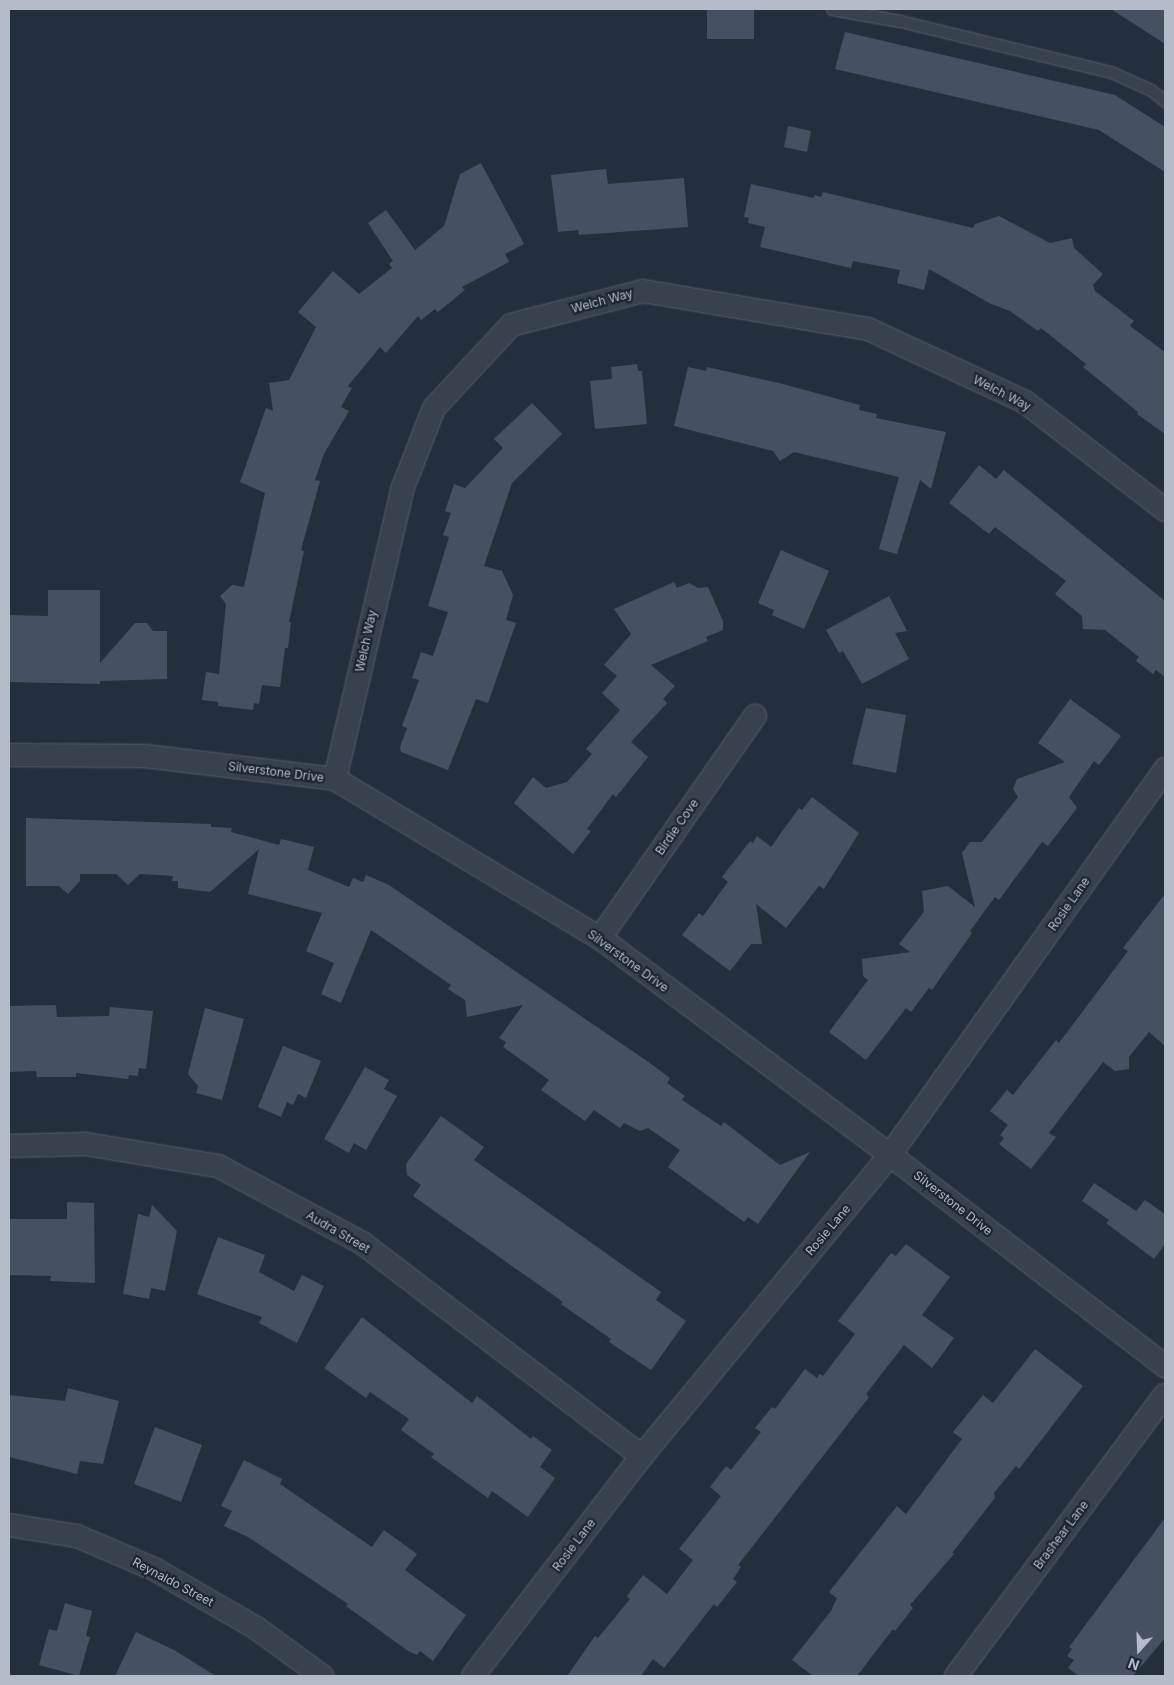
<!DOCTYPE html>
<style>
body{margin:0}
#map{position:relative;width:1174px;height:1685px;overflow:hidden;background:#242f3e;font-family:Inter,sans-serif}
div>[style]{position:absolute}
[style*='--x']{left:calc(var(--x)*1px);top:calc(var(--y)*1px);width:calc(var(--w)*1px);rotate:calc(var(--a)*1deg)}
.building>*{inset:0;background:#455162}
.roads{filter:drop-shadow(0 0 1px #565f6c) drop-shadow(0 0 1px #565f6c)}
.service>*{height:11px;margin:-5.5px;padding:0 5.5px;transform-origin:5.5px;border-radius:5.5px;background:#38414e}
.minor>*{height:22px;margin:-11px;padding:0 11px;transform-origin:11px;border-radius:11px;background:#38414e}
span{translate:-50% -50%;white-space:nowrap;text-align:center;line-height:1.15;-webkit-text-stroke:4.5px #1d2633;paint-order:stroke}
.street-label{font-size:12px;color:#b4bcc9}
.frame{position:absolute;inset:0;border:10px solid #b4bcc9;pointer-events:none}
.north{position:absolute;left:1114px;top:1625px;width:50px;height:50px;-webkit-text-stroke:4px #1d2633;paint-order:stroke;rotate:200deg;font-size:14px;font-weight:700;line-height:20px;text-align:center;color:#b4bcc9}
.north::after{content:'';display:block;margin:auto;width:18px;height:22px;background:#b4bcc9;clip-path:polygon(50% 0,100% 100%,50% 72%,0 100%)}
</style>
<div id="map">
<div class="building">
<div style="clip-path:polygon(707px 9px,754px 9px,754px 39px,707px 39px)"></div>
<div style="clip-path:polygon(1111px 9px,1165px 9px,1165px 44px)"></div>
<div style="clip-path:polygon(845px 32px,1115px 95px,1165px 127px,1165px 172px,1099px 130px,835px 69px)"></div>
<div style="clip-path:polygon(788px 126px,811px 131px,807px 152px,784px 147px)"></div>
<div style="clip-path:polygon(481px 163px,524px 244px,505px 254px,509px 262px,462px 287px,465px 290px,438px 312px,435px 309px,421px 320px,418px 316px,386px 353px,380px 347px,348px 386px,352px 388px,341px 407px,349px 411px,324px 454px,315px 480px,320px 481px,301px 550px,304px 551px,289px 622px,291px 622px,288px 648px,285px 648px,280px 687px,262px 685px,259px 704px,254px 703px,253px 710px,218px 706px,218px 702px,202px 700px,206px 672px,219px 674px,226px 604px,220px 596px,232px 585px,244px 587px,265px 493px,240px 482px,266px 408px,273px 411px,269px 383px,289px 380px,316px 327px,298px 312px,333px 271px,359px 294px,392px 268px,389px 264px,393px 261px,368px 223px,386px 210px,415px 250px,444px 226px,460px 174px)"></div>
<div style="clip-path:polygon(606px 169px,608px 184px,684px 178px,688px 227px,579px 235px,578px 230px,558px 232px,551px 175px)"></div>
<div style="clip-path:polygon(751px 184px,814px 198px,814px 195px,821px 197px,823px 192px,973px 228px,975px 224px,999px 216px,1050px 243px,1072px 238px,1074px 248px,1103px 274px,1093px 285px,1095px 291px,1134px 321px,1130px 326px,1165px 352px,1165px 434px,1137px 414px,1138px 412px,1083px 367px,1086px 364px,1041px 328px,1038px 331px,1010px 311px,991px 304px,929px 269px,924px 290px,897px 283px,900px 270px,853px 261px,851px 268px,760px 247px,765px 227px,748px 223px,749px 218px,744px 217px)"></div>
<div style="clip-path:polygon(637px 364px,638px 371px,642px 371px,647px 424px,595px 429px,590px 381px,612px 379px,611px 367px)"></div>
<div style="clip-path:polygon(688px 367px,706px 371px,707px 367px,779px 383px,860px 405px,859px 410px,877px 414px,876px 418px,946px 432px,931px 489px,920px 480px,897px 554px,879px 549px,899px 477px,794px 452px,780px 461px,773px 451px,674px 426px)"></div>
<div style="clip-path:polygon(532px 403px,562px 434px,512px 483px,484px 566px,502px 571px,513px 595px,506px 620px,516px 623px,488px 703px,476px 699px,448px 770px,401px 752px,400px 747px,407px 728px,402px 726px,419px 680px,412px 678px,421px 652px,433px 656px,448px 612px,428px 606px,449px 537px,443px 535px,451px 513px,445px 511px,454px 484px,465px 488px,503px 448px,494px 439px)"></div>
<div style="clip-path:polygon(979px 465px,996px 479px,1004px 470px,1165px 601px,1165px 677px,1156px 670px,1153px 674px,1136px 661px,1139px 657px,1105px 630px,1083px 629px,1082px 616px,1055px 594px,1066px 581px,995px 527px,989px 534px,949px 503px)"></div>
<div style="clip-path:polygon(781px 550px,829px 571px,804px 629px,772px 615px,774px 610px,758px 603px)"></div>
<div style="clip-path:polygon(674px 582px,677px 588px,689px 583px,698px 588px,708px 587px,723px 621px,723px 630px,706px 637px,708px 641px,651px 665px,675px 686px,663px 699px,667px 703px,631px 742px,648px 757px,616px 797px,613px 794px,587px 829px,591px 831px,573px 854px,514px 803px,533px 777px,546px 788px,567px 782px,592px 754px,586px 749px,620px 710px,602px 693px,617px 676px,604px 665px,631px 634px,614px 609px)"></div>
<div style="clip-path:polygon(48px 590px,100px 590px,100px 663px,135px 623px,147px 623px,153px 631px,167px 631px,167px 679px,100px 681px,100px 684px,9px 682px,9px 615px,48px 616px)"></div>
<div style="clip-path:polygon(889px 596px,907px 631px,895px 633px,909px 659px,862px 684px,843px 651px,839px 653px,826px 630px)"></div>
<div style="clip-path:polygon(1070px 699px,1121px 736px,1099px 765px,1094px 761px,1069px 797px,1077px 808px,1048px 846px,1042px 842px,999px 900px,995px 897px,970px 931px,972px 933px,932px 990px,929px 988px,911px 1012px,906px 1008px,866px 1060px,829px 1032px,868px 980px,863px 976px,862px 959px,910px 952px,899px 944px,924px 912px,922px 891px,948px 886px,975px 907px,962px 853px,970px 842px,982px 842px,1018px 797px,1013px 789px,1017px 779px,1065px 762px,1038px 743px)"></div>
<div style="clip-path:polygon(866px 708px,906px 715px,896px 773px,852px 764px)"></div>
<div style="clip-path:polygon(812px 797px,859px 833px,824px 889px,819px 886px,786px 928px,756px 904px,762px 944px,751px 944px,730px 971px,682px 935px,699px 913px,703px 916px,728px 882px,722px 877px,750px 841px,753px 843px,757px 836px,771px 847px,799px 808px,802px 810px)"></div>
<div style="clip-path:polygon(26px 818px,211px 824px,211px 827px,232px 828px,231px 832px,279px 845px,281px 839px,314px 847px,308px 870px,349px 887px,353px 878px,363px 882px,366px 875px,389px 885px,647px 1061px,670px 1078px,667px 1083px,685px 1096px,682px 1100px,721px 1126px,724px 1122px,780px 1165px,810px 1152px,758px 1224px,748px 1217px,744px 1222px,668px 1167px,680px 1150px,648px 1128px,640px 1131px,624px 1123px,620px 1128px,594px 1110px,585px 1121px,541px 1090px,549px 1080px,503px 1047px,506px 1042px,499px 1038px,523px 1005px,467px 1017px,465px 1000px,448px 989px,451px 985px,371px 930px,341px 1003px,321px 994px,334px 963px,306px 951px,322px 913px,248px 894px,259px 849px,210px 892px,178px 888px,178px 881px,172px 881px,173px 876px,140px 874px,128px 885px,116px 874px,80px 874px,80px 881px,68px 894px,59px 886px,26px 886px)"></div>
<div style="clip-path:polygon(1165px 894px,1165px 1046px,1149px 1032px,1129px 1057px,1129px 1069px,1115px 1071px,1103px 1062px,1049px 1133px,1056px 1137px,1031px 1169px,999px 1144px,1004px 1138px,1000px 1135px,1008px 1125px,990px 1111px,1007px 1090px,1013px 1095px,1056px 1040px,1059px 1043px,1128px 951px,1123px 948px)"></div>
<div style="clip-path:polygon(56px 1005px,57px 1017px,109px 1016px,110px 1007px,153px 1011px,146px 1069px,139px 1068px,138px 1076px,129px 1075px,128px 1079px,76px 1073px,76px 1077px,37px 1077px,36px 1071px,9px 1072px,9px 1006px)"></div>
<div style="clip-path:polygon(205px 1008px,244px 1019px,222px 1100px,196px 1093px,198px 1086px,188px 1074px)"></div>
<div style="clip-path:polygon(283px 1046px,321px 1061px,306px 1098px,298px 1094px,293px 1105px,287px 1102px,281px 1117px,258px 1107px)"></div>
<div style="clip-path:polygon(365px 1067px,389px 1080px,384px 1089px,397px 1096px,366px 1150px,354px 1143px,349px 1153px,324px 1139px)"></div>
<div style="clip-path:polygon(441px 1116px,484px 1147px,474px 1160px,661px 1292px,656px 1300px,686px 1321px,651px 1370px,609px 1342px,611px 1339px,561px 1304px,563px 1302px,413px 1196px,421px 1185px,407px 1175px,406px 1164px)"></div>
<div style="clip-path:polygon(1094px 1183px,1136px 1211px,1145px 1200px,1165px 1214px,1165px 1244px,1154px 1259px,1106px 1223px,1109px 1220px,1082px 1201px)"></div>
<div style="clip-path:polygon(67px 1202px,94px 1203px,95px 1283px,50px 1281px,51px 1276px,9px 1275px,9px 1219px,67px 1219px)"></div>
<div style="clip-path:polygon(152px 1205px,177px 1231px,165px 1291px,151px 1288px,149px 1299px,123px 1294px,138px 1214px,149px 1217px)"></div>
<div style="clip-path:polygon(218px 1237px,265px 1255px,259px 1272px,294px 1291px,302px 1275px,324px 1286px,297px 1343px,259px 1323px,262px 1317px,197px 1294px)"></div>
<div style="clip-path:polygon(906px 1244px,950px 1277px,922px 1315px,954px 1338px,932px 1368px,904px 1345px,866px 1394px,869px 1397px,738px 1565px,741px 1567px,733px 1579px,737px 1582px,717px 1607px,714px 1604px,664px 1668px,653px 1659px,641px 1676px,567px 1676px,595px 1636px,598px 1638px,630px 1599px,627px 1596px,643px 1575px,667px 1594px,693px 1560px,679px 1549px,721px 1496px,710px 1487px,726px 1466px,731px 1470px,761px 1432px,755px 1428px,772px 1407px,775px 1409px,805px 1369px,817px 1378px,820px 1374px,823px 1376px,855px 1334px,838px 1321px,891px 1253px,896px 1256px)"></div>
<div style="clip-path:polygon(362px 1317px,472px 1403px,477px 1396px,531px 1439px,533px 1436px,552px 1450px,540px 1467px,555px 1478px,528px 1517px,492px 1491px,488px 1498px,431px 1457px,434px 1454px,401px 1430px,409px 1419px,370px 1392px,366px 1398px,324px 1368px)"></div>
<div style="clip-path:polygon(1035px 1349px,1083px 1386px,1019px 1469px,1016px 1466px,994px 1493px,995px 1498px,952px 1553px,954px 1554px,910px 1605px,913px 1608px,895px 1631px,893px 1629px,857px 1676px,813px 1676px,792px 1660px,831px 1611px,837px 1598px,829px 1592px,897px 1506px,906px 1514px,962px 1439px,953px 1432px,983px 1395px,993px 1403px)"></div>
<div style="clip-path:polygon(68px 1388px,119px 1401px,103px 1464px,80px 1461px,77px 1474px,9px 1457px,9px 1395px,65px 1401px)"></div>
<div style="clip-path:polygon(155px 1427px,202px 1445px,181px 1502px,134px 1484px)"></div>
<div style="clip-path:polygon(244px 1460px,282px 1479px,280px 1484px,372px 1547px,384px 1530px,417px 1554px,405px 1570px,466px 1615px,433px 1661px,420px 1651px,417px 1655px,408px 1651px,346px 1606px,348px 1604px,248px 1537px,224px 1526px,232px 1511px,221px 1506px)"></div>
<div style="clip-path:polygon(1165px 1518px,1165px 1638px,1133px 1676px,1079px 1676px,1068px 1668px,1074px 1660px,1067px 1656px,1072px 1649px,1069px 1647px)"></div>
<div style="clip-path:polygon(65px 1603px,92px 1611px,86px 1636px,90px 1637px,79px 1676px,39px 1665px,49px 1629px,57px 1631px)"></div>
<div style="clip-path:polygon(136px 1632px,174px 1650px,216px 1676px,115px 1676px)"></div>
</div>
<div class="roads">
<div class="service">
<div style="--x:832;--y:9;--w:69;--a:10"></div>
<div style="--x:900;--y:21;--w:217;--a:13.6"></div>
<div style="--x:1111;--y:72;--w:44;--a:24.2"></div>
<div style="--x:1151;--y:90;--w:18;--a:38"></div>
</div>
<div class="minor">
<div style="--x:9;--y:755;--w:136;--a:0.4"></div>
<div style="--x:145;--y:756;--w:191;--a:6.9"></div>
<div style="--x:335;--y:779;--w:309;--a:31"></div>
<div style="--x:600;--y:938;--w:362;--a:36.8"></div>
<div style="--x:890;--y:1155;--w:347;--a:37.5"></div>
<div style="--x:335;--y:779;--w:297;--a:-76.9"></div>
<div style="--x:402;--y:490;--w:88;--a:-68.7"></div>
<div style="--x:434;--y:408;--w:113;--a:-47.1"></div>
<div style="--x:511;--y:325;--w:136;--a:-14.4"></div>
<div style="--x:643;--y:291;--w:228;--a:9.6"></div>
<div style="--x:868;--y:329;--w:173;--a:24.9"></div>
<div style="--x:1025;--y:402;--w:177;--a:37.6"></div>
<div style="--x:600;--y:938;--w:271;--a:-55.1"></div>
<div style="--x:9;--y:1146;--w:77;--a:-1.5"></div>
<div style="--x:86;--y:1144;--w:134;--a:9.5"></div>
<div style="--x:218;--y:1166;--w:163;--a:28.1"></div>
<div style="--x:362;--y:1243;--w:352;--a:37.3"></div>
<div style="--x:9;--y:1525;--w:69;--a:9.2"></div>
<div style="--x:77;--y:1536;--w:84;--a:23.2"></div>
<div style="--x:154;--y:1569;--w:118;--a:30"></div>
<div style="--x:256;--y:1628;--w:82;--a:36"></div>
<div style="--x:473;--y:1676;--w:277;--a:-52.5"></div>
<div style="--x:642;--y:1456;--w:390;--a:-50.5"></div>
<div style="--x:890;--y:1155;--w:474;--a:-54.5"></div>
<div style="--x:956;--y:1676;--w:350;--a:-53.4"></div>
</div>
</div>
<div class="street-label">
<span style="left:602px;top:301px;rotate:-15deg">Welch Way</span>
<span style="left:1002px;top:393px;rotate:27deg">Welch Way</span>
<span style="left:366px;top:641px;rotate:-78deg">Welch Way</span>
<span style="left:276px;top:772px;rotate:7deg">Silverstone Drive</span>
<span style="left:677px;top:827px;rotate:-55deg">Birdie Cove</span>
<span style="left:1069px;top:904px;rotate:-55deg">Rosie Lane</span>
<span style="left:628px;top:961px;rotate:36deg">Silverstone Drive</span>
<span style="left:953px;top:1203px;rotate:38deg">Silverstone Drive</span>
<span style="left:828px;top:1230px;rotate:-50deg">Rosie Lane</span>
<span style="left:338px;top:1232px;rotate:30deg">Audra Street</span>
<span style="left:1061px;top:1535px;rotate:-53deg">Brashear Lane</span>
<span style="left:574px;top:1545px;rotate:-53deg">Rosie Lane</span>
<span style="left:173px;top:1582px;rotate:28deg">Reynaldo Street</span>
</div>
<div class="frame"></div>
<div class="north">N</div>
</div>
